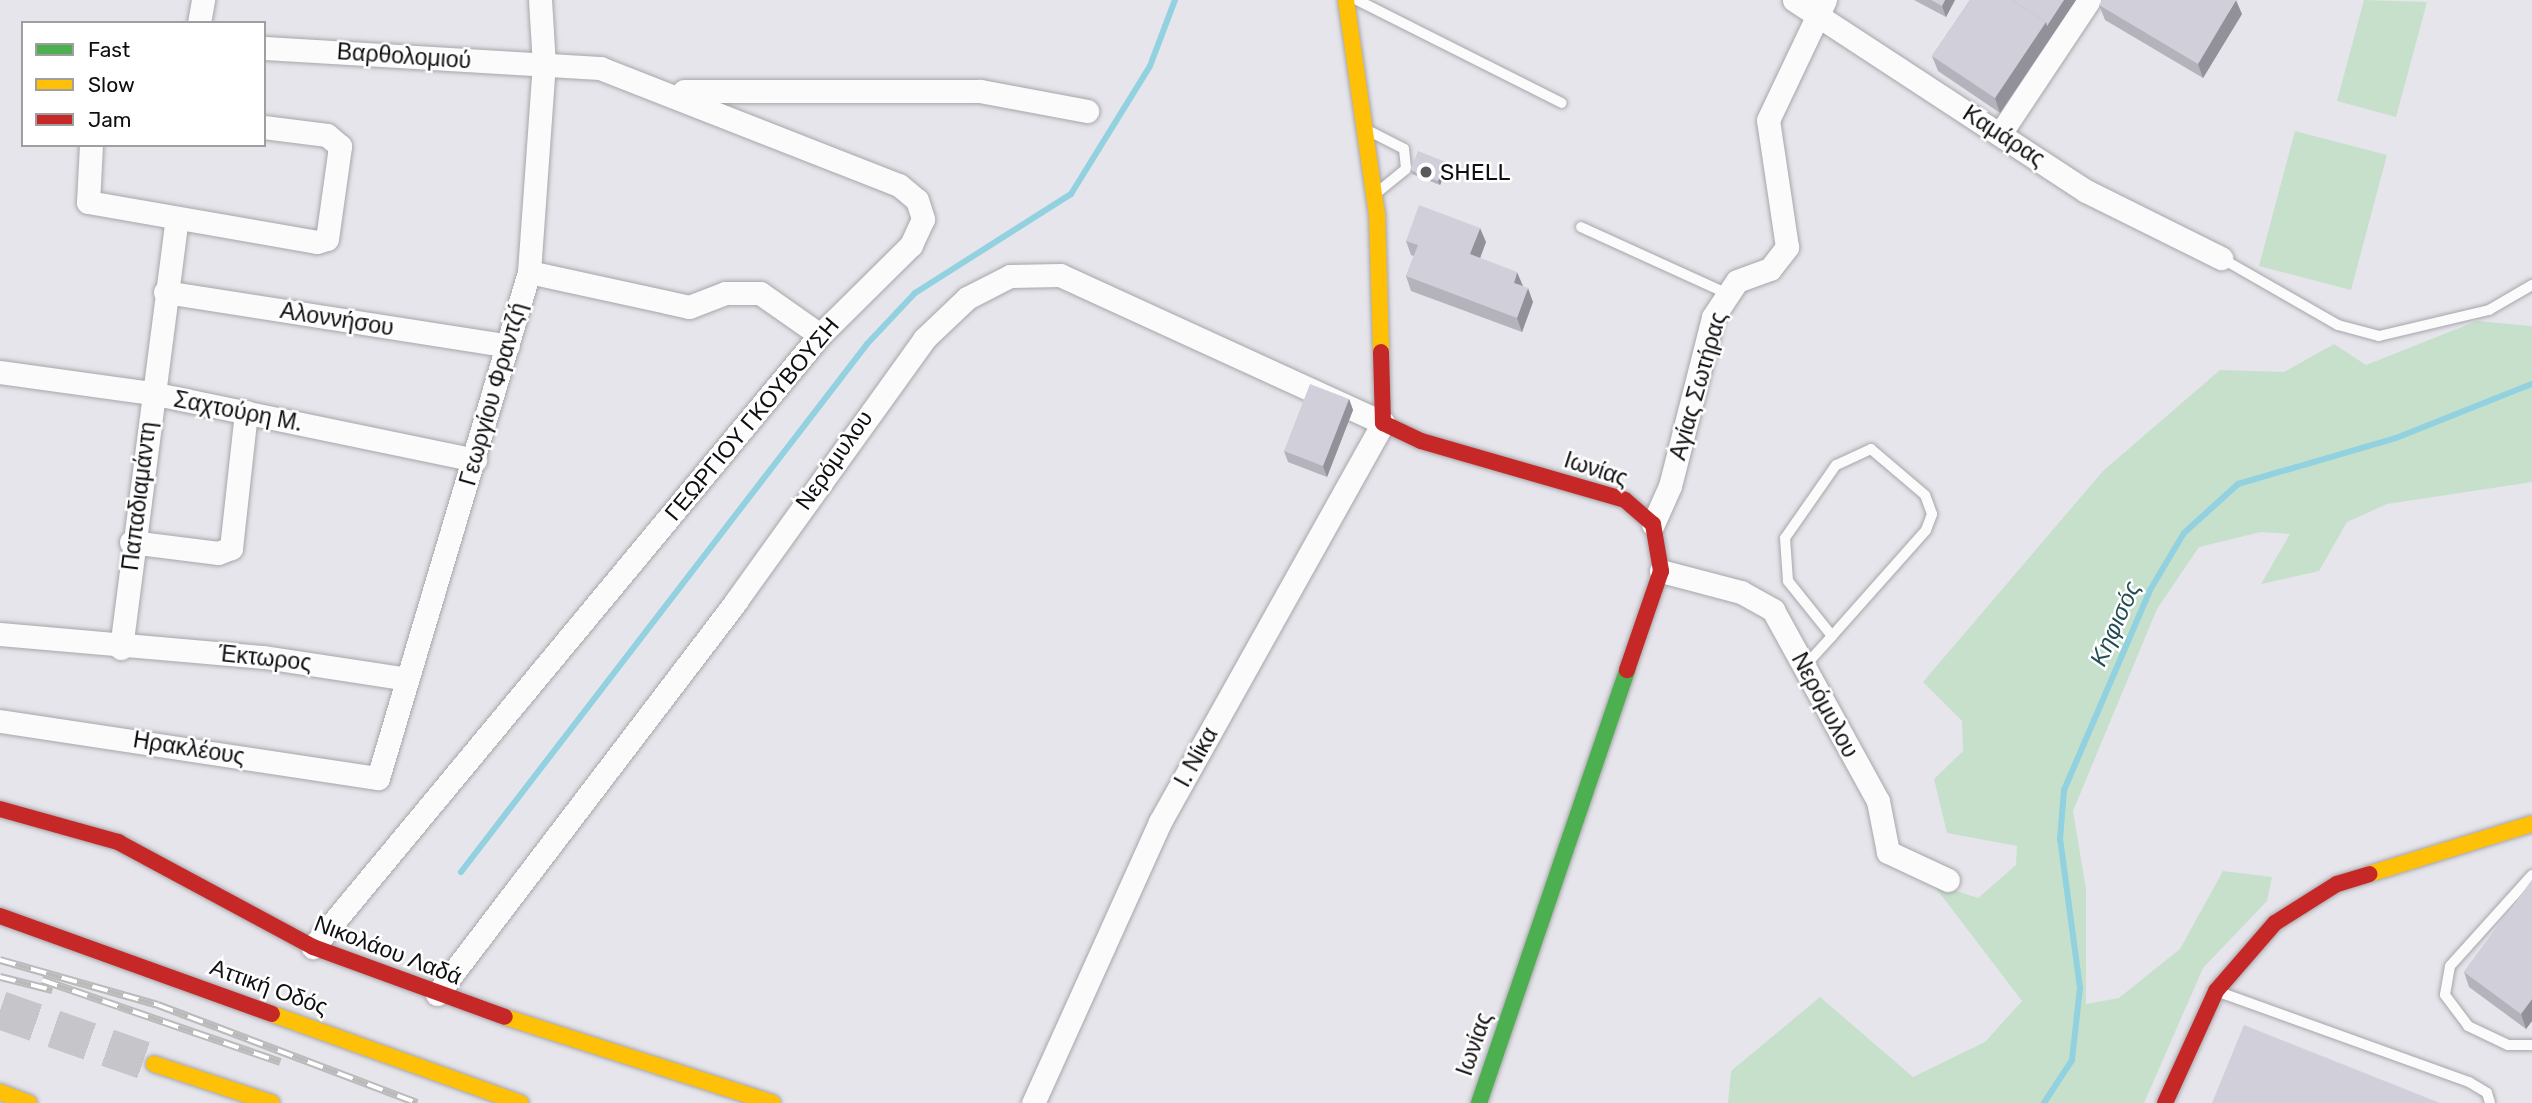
<!DOCTYPE html>
<meta charset="utf-8">
<style>
body{margin:0}
#map{position:relative;width:2532px;height:1103px;overflow:hidden;background:#e6e5eb;font-family:Rubik,sans-serif}
div>[style]{position:absolute}
[style*='--x']{left:calc(var(--x)*1px);top:calc(var(--y)*1px);width:calc(var(--w)*1px);rotate:calc(var(--a)*1deg)}
.green>*{inset:0;background:#c6e0cc}
.stream>*{height:6px;margin:-3px;padding:0 3px;transform-origin:3px;border-radius:3px;background:#91d1e0}
.highway-tunnel>*{height:38px;margin-top:-19px;transform-origin:0;background:repeating-linear-gradient(90deg,#c6c5ca 0 38px,transparent 0 57px)}
.roads{filter:drop-shadow(0 0 2px #a7a6aa) drop-shadow(0 0 2px #a7a6aa)}
.lane>*{height:10px;margin:-5px;padding:0 5px;transform-origin:5px;border-radius:5px;background:#fbfbfc}
.street>*{height:23px;margin:-11.5px;padding:0 11.5px;transform-origin:11.5px;border-radius:11.5px;background:#fbfbfc}
.fast>*{height:16px;margin:-8px;padding:0 8px;transform-origin:8px;border-radius:8px;background:#4caf50}
.slow>*{height:16px;margin:-8px;padding:0 8px;transform-origin:8px;border-radius:8px;background:#ffc107}
.jam>*{height:16px;margin:-8px;padding:0 8px;transform-origin:8px;border-radius:8px;background:#c62828}
.rail>*{height:8px;margin-top:-4px;transform-origin:0;background:repeating-linear-gradient(90deg,#fff 0 16px,#bababb 0 32px);box-sizing:border-box;border-block:2px solid #bababb}
.wall>*{inset:0;background:#b4b2bb}
.shaded-wall>*{inset:0;background:#929199}
.building>*{inset:0;background:#d1cfda}
.dots>*{width:19px;height:19px;translate:-50% -50%;box-sizing:border-box;border:4px solid #fff;border-radius:50%}
span{translate:-50% -50%;white-space:nowrap;text-align:center;line-height:1.15;-webkit-text-stroke:5px #fff;paint-order:stroke}
.street-label{font-size:23px;color:#0f0e11}
.poi-label{font-size:23px;color:#0f0e11}
.left{translate:0 -50%;text-align:left}
.water-label{font-size:24px;color:#234d55;font-style:italic}
.legend{position:absolute;left:21px;top:21px;width:245px;height:126px;box-sizing:border-box;background:#fff;border:2px solid #9f9fa0;margin:0;padding:9px 12px;list-style:none;font-size:21px;color:#0f0e11}
.legend li{display:flex;align-items:center;gap:14px;height:35px}
.legend b{width:35px;border:2px solid #9f9fa0}
</style>
<div id="map">
<div class="green">
<div style="clip-path:polygon(2364px 0,2427px 2px,2396px 117px,2337px 101px)"></div>
<div style="clip-path:polygon(2295px 131px,2387px 155px,2351px 290px,2259px 266px)"></div>
<div style="clip-path:polygon(2477px 321px,2532px 326px,2532px 482px,2387px 504px,2347px 522px,2319px 571px,2261px 584px,2290px 534px,2261px 532px,2199px 547px,2157px 609px,2073px 811px,2086px 889px,2086px 1004px,2119px 998px,2180px 949px,2223px 871px,2272px 877px,2267px 901px,2203px 968px,2144px 1103px,1728px 1103px,1731px 1071px,1820px 997px,1913px 1077px,1985px 1042px,2022px 1001px,1932px 883px,1978px 898px,2016px 865px,2017px 846px,1947px 833px,1934px 779px,1963px 751px,1962px 721px,1923px 682px,2103px 471px,2220px 370px,2284px 372px,2334px 344px,2366px 365px)"></div>
</div>
<div class="stream">
<div style="--x:461;--y:872;--w:666;--a:-52.44"></div>
<div style="--x:867;--y:344;--w:70;--a:-46.7"></div>
<div style="--x:915;--y:293;--w:185;--a:-32.4"></div>
<div style="--x:1071;--y:194;--w:150;--a:-58.3"></div>
<div style="--x:1150;--y:66;--w:71;--a:-69.3"></div>
<div style="--x:2044;--y:1103;--w:51;--a:-56.9"></div>
<div style="--x:2072;--y:1060;--w:72;--a:-83.7"></div>
<div style="--x:2080;--y:988;--w:150;--a:-97.6"></div>
<div style="--x:2060;--y:839;--w:49;--a:-85.3"></div>
<div style="--x:2064;--y:790;--w:218;--a:-66.7"></div>
<div style="--x:2150;--y:590;--w:66;--a:-59.2"></div>
<div style="--x:2184;--y:533;--w:73;--a:-42.2"></div>
<div style="--x:2238;--y:484;--w:165;--a:-16.2"></div>
<div style="--x:2396;--y:438;--w:146;--a:-21.7"></div>
</div>
<div class="highway-tunnel">
<div style="--x:0;--y:1010;--w:163;--a:19.3"></div>
</div>
<div class="roads">
<div class="lane">
<div style="--x:1357;--y:0;--w:229;--a:26.7"></div>
<div style="--x:1371;--y:132;--w:37;--a:27"></div>
<div style="--x:1404;--y:149;--w:20;--a:84"></div>
<div style="--x:1406;--y:169;--w:35;--a:141"></div>
<div style="--x:1581;--y:227;--w:159;--a:24.5"></div>
<div style="--x:2221;--y:258;--w:135;--a:29.8"></div>
<div style="--x:2338;--y:325;--w:42;--a:15"></div>
<div style="--x:2379;--y:336;--w:113;--a:-13.3"></div>
<div style="--x:2489;--y:310;--w:50;--a:-30.2"></div>
<div style="--x:1804;--y:667;--w:42;--a:-47.9"></div>
<div style="--x:1832;--y:636;--w:142;--a:-48.4"></div>
<div style="--x:1926;--y:530;--w:17;--a:-69"></div>
<div style="--x:1932;--y:514;--w:20;--a:-110"></div>
<div style="--x:1925;--y:495;--w:71;--a:-139.6"></div>
<div style="--x:1871;--y:449;--w:38;--a:155"></div>
<div style="--x:1836;--y:465;--w:89;--a:124.9"></div>
<div style="--x:1785;--y:538;--w:43;--a:86"></div>
<div style="--x:1788;--y:581;--w:70;--a:51.3"></div>
<div style="--x:2532;--y:875;--w:122;--a:132"></div>
<div style="--x:2450;--y:966;--w:29;--a:100"></div>
<div style="--x:2445;--y:995;--w:39;--a:53"></div>
<div style="--x:2468;--y:1026;--w:44;--a:25.4"></div>
<div style="--x:2508;--y:1045;--w:24;--a:0"></div>
<div style="--x:2219;--y:992;--w:266;--a:19.8"></div>
<div style="--x:2469;--y:1082;--w:21;--a:31"></div>
<div style="--x:2487;--y:1093;--w:10;--a:73"></div>
</div>
<div class="street">
<div style="--x:1794;--y:0;--w:349;--a:33.2"></div>
<div style="--x:2086;--y:191;--w:151;--a:26.4"></div>
<div style="--x:199;--y:23;--w:23;--a:-80"></div>
<div style="--x:264;--y:48;--w:337;--a:3.4"></div>
<div style="--x:600;--y:68;--w:321;--a:21.4"></div>
<div style="--x:899;--y:185;--w:23;--a:40"></div>
<div style="--x:917;--y:200;--w:20;--a:72"></div>
<div style="--x:923;--y:219;--w:29;--a:115"></div>
<div style="--x:911;--y:245;--w:128;--a:135.3"></div>
<div style="--x:820;--y:335;--w:795;--a:129.64"></div>
<div style="--x:684;--y:91;--w:296;--a:0"></div>
<div style="--x:980;--y:91;--w:109;--a:10.6"></div>
<div style="--x:2000;--y:134;--w:161;--a:-56.4"></div>
<div style="--x:91;--y:145;--w:57;--a:93"></div>
<div style="--x:88;--y:202;--w:232;--a:9.9"></div>
<div style="--x:317;--y:242;--w:10;--a:-17"></div>
<div style="--x:327;--y:239;--w:94;--a:-82"></div>
<div style="--x:340;--y:146;--w:17;--a:-140"></div>
<div style="--x:327;--y:135;--w:64;--a:-172.8"></div>
<div style="--x:529;--y:272;--w:164;--a:12.3"></div>
<div style="--x:689;--y:307;--w:39;--a:-21"></div>
<div style="--x:725;--y:293;--w:35;--a:0"></div>
<div style="--x:760;--y:293;--w:73;--a:35"></div>
<div style="--x:165;--y:292;--w:347;--a:8.9"></div>
<div style="--x:0;--y:372;--w:153;--a:7.9"></div>
<div style="--x:152;--y:393;--w:330;--a:11.7"></div>
<div style="--x:1653;--y:524;--w:42;--a:-65.9"></div>
<div style="--x:1670;--y:486;--w:174;--a:-75.7"></div>
<div style="--x:1713;--y:317;--w:43;--a:-56.3"></div>
<div style="--x:1737;--y:281;--w:35;--a:-20"></div>
<div style="--x:1770;--y:269;--w:28;--a:-52"></div>
<div style="--x:1787;--y:247;--w:128;--a:-98.5"></div>
<div style="--x:1768;--y:120;--w:133;--a:-64.6"></div>
<div style="--x:131;--y:542;--w:88;--a:7.2"></div>
<div style="--x:218;--y:553;--w:14;--a:-21"></div>
<div style="--x:231;--y:548;--w:137;--a:-83.7"></div>
<div style="--x:1661;--y:571;--w:83;--a:14.7"></div>
<div style="--x:1741;--y:592;--w:37;--a:29"></div>
<div style="--x:1773;--y:610;--w:218;--a:61.2"></div>
<div style="--x:1878;--y:801;--w:52;--a:78.9"></div>
<div style="--x:1888;--y:852;--w:66;--a:25"></div>
<div style="--x:0;--y:634;--w:265;--a:5"></div>
<div style="--x:264;--y:657;--w:145;--a:8.7"></div>
<div style="--x:121;--y:648;--w:433;--a:-82.6"></div>
<div style="--x:0;--y:721;--w:382;--a:8.6"></div>
<div style="--x:378;--y:778;--w:528;--a:-73.38"></div>
<div style="--x:529;--y:272;--w:208;--a:-85.9"></div>
<div style="--x:544;--y:65;--w:65;--a:-93.5"></div>
<div style="--x:437;--y:994;--w:494;--a:-52.7"></div>
<div style="--x:736;--y:601;--w:322;--a:-54.3"></div>
<div style="--x:924;--y:339;--w:59;--a:-43.6"></div>
<div style="--x:967;--y:298;--w:48;--a:-27.1"></div>
<div style="--x:1010;--y:276;--w:50;--a:-1.1"></div>
<div style="--x:1060;--y:275;--w:355;--a:24.6"></div>
<div style="--x:1383;--y:423;--w:457;--a:119.2"></div>
<div style="--x:1160;--y:822;--w:308;--a:114.3"></div>
</div>
<div class="fast">
<div style="--x:1479;--y:1103;--w:458;--a:-71.1"></div>
</div>
<div class="slow">
<div style="--x:1346;--y:0;--w:216;--a:81.8"></div>
<div style="--x:1377;--y:214;--w:138;--a:88.3"></div>
<div style="--x:2369;--y:874;--w:170;--a:-17.1"></div>
<div style="--x:272;--y:1014;--w:264;--a:19.7"></div>
<div style="--x:505;--y:1017;--w:281;--a:17.8"></div>
<div style="--x:154;--y:1064;--w:124;--a:18.3"></div>
<div style="--x:0;--y:1092;--w:31;--a:21"></div>
</div>
<div class="jam">
<div style="--x:1381;--y:352;--w:71;--a:88.4"></div>
<div style="--x:1383;--y:423;--w:42;--a:25.3"></div>
<div style="--x:1421;--y:441;--w:212;--a:16.1"></div>
<div style="--x:1625;--y:500;--w:37;--a:41"></div>
<div style="--x:1653;--y:524;--w:48;--a:80.3"></div>
<div style="--x:1661;--y:571;--w:105;--a:109"></div>
<div style="--x:0;--y:809;--w:123;--a:15.6"></div>
<div style="--x:118;--y:842;--w:221;--a:28.3"></div>
<div style="--x:313;--y:947;--w:204;--a:20"></div>
<div style="--x:0;--y:916;--w:289;--a:19.8"></div>
<div style="--x:2165;--y:1103;--w:123;--a:-65.5"></div>
<div style="--x:2216;--y:991;--w:90;--a:-49.1"></div>
<div style="--x:2275;--y:923;--w:73;--a:-32.2"></div>
<div style="--x:2337;--y:884;--w:34;--a:-17"></div>
</div>
</div>
<div class="rail">
<div style="--x:0;--y:960;--w:164;--a:15.9"></div>
<div style="--x:158;--y:1005;--w:277;--a:20.7"></div>
<div style="--x:0;--y:977;--w:54;--a:14"></div>
<div style="--x:42;--y:980;--w:252;--a:19"></div>
</div>
<div class="wall">
<div style="clip-path:polygon(1914px 0,1955px 0,1946px 17px)"></div>
<div style="clip-path:polygon(1970px 0,2076px 0,2000px 113px,1938px 71px,1932px 56px)"></div>
<div style="clip-path:polygon(2099px 5px,2242px 14px,2203px 78px,2105px 20px)"></div>
<div style="clip-path:polygon(1448px 166px,1440px 185px,1412px 174px,1410px 170px)"></div>
<div style="clip-path:polygon(1406px 241px,1486px 242px,1480px 258px,1523px 286px,1533px 302px,1522px 332px,1411px 291px,1406px 276px,1414px 256px,1411px 255px)"></div>
<div style="clip-path:polygon(1349px 399px,1353px 410px,1327px 477px,1288px 462px,1284px 451px)"></div>
<div style="clip-path:polygon(2532px 880px,2532px 1021px,2526px 1029px,2469px 987px,2464px 972px)"></div>
</div>
<div class="shaded-wall">
<div style="clip-path:polygon(1945px 0,1955px 0,1946px 17px,1942px 6px)"></div>
<div style="clip-path:polygon(2064px 0,2076px 0,2000px 113px,1995px 98px,2046px 22px)"></div>
<div style="clip-path:polygon(2236px 0,2242px 14px,2203px 78px,2198px 64px)"></div>
<div style="clip-path:polygon(1446px 162px,1448px 166px,1440px 185px,1438px 181px)"></div>
<div style="clip-path:polygon(1480px 228px,1486px 242px,1476px 269px,1470px 254px)"></div>
<div style="clip-path:polygon(1517px 272px,1523px 286px,1514px 283px)"></div>
<div style="clip-path:polygon(1528px 288px,1533px 302px,1522px 332px,1517px 318px)"></div>
<div style="clip-path:polygon(1349px 399px,1353px 410px,1327px 477px,1323px 466px)"></div>
<div style="clip-path:polygon(2532px 999px,2532px 1021px,2526px 1029px,2521px 1014px)"></div>
</div>
<div class="building">
<div style="clip-path:polygon(1931px 0,1945px 0,1942px 6px)"></div>
<div style="clip-path:polygon(1970px 0,2012px 0,2046px 22px,1995px 98px,1932px 56px)"></div>
<div style="clip-path:polygon(2012px 0,2064px 0,2047px 26px,2046px 22px)"></div>
<div style="clip-path:polygon(2102px 0,2236px 0,2198px 64px,2099px 5px)"></div>
<div style="clip-path:polygon(1418px 151px,1446px 162px,1438px 181px,1410px 170px)"></div>
<div style="clip-path:polygon(1419px 205px,1480px 228px,1470px 254px,1517px 272px,1514px 283px,1528px 288px,1517px 318px,1406px 276px,1418px 245px,1406px 241px)"></div>
<div style="clip-path:polygon(1310px 384px,1349px 399px,1323px 466px,1284px 451px)"></div>
<div style="clip-path:polygon(2532px 880px,2532px 999px,2521px 1014px,2464px 972px)"></div>
<div style="clip-path:polygon(2244px 1025px,2440px 1103px,2212px 1103px)"></div>
</div>
<div class="dots">
<div style="left:1426px;top:172px;background:#5a595d"></div>
</div>
<div class="street-label">
<span style="left:404px;top:56px;rotate:4deg">Βαρθολομιού</span>
<span style="left:2004px;top:136px;rotate:33deg">Καμάρας</span>
<span style="left:337px;top:319px;rotate:9deg">Αλοννήσου</span>
<span style="left:1698px;top:386px;rotate:-74deg">Αγίας Σωτήρας</span>
<span style="left:493px;top:394px;rotate:-74deg">Γεωργίου Φραντζή</span>
<span style="left:238px;top:411px;rotate:11deg">Σαχτούρη Μ.</span>
<span style="left:752px;top:419px;rotate:-50deg">ΓΕΩΡΓΙΟΥ ΓΚΟΥΒΟΥΣΗ</span>
<span style="left:834px;top:460px;rotate:-55deg">Νερόμυλου</span>
<span style="left:1596px;top:469px;rotate:18deg">Ιωνίας</span>
<span style="left:139px;top:496px;rotate:-83deg">Παπαδιαμάντη</span>
<span style="left:265px;top:658px;rotate:6deg">Έκτωρος</span>
<span style="left:1825px;top:705px;rotate:62deg">Νερόμυλου</span>
<span style="left:189px;top:748px;rotate:9deg">Ηρακλέους</span>
<span style="left:1196px;top:757px;rotate:-61deg">Ι. Νίκα</span>
<span style="left:388px;top:950px;rotate:21deg">Νικολάου Λαδά</span>
<span style="left:269px;top:987px;rotate:20deg">Αττική Οδός</span>
<span style="left:1474px;top:1044px;rotate:-71deg">Ιωνίας</span>
</div>
<div class="poi-label">
<span class="left" style="left:1440px;top:172px">SHELL</span>
</div>
<div class="water-label">
<span style="left:2116px;top:624px;rotate:-66deg">Κηφισός</span>
</div>
<ul class="legend">
<li><b style="height:9px;background:#4caf50"></b>Fast</li>
<li><b style="height:9px;background:#ffc107"></b>Slow</li>
<li><b style="height:9px;background:#c62828"></b>Jam</li>
</ul>
</div>
